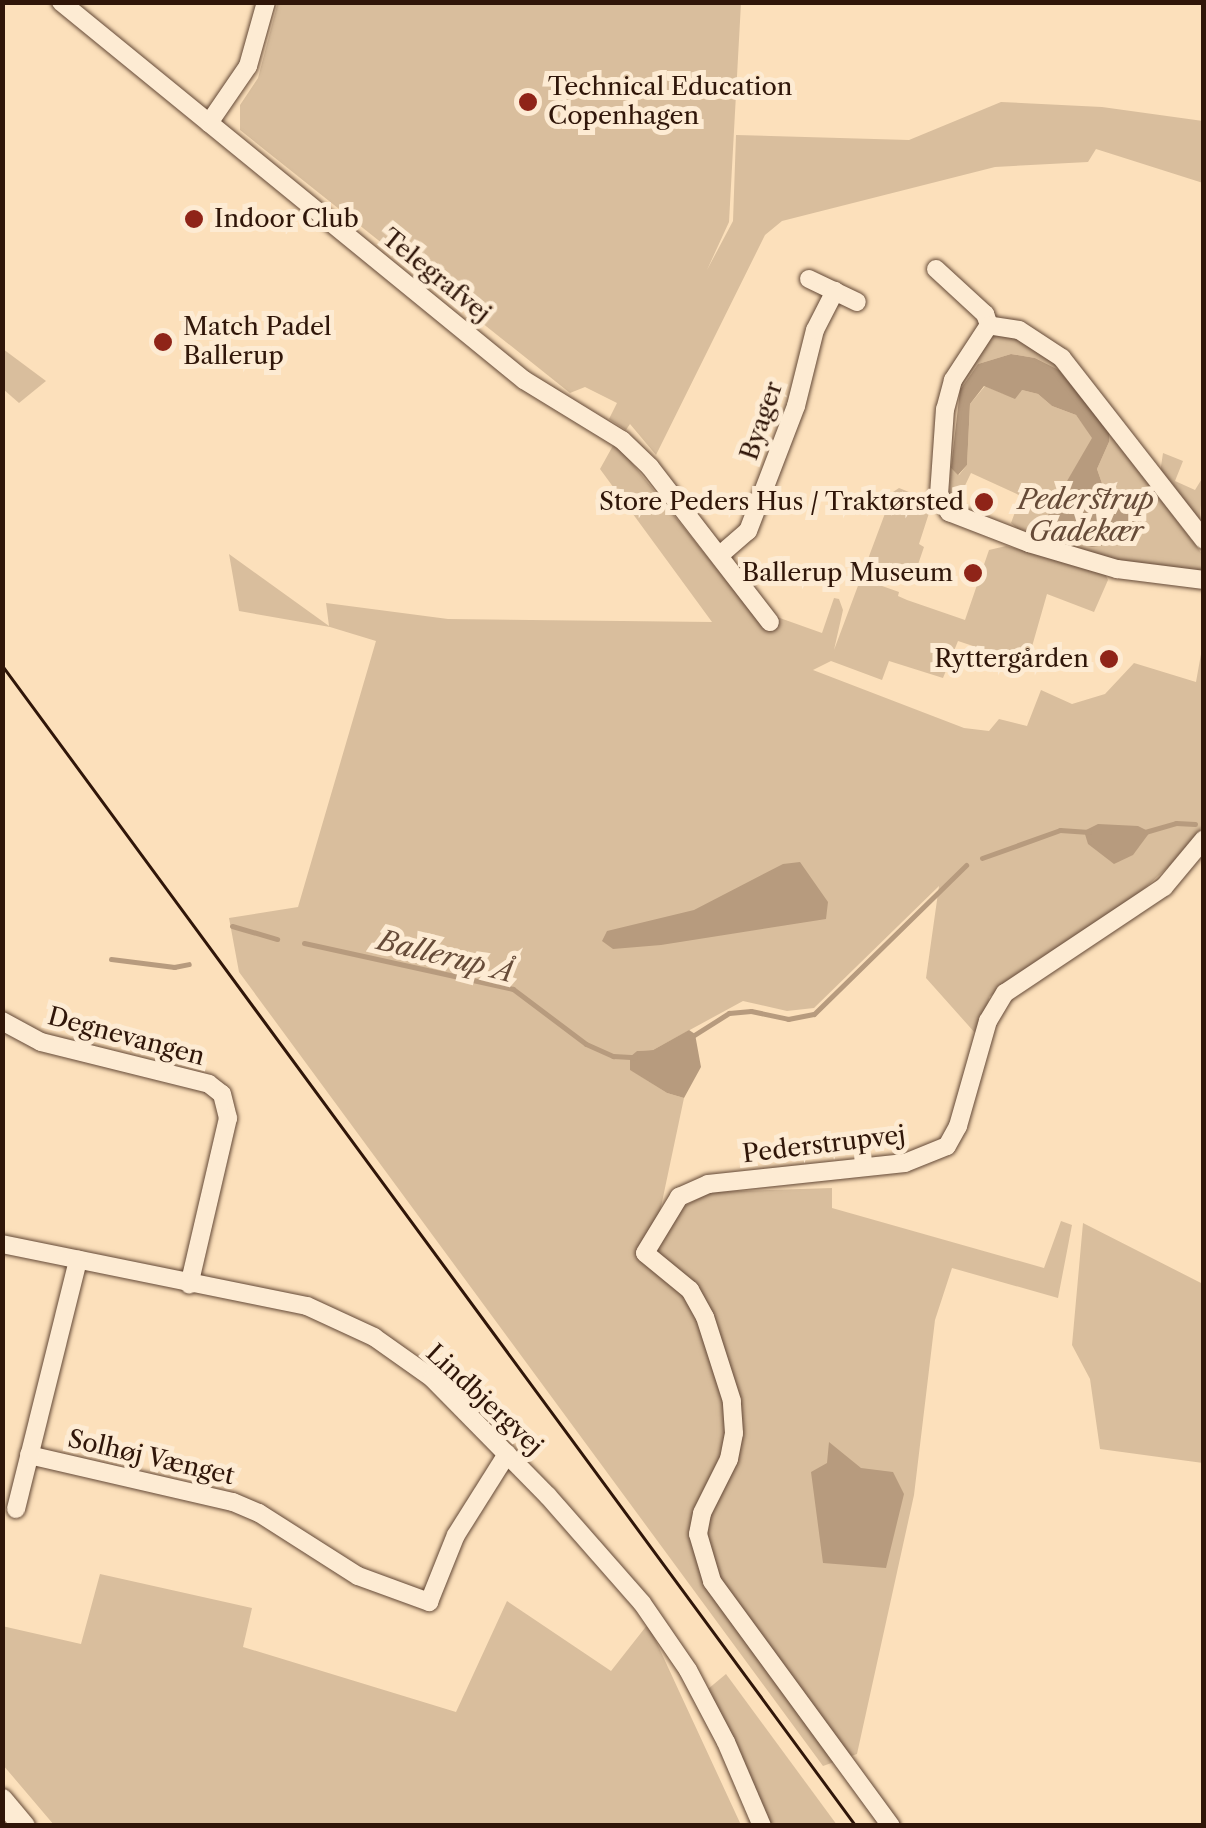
<!DOCTYPE html>
<meta charset="utf-8">
<style>
body{margin:0}
#map{position:relative;width:1206px;height:1828px;overflow:hidden;background:#fce0bb;font-family:"Libre Caslon Text",serif}
div>[style]{position:absolute}
[style*='--x']{left:calc(var(--x)*1px);top:calc(var(--y)*1px);width:calc(var(--w)*1px);rotate:calc(var(--a)*1deg)}
.green>*{inset:0;background:#d9be9d}
.water>*{inset:0;background:#b79b7e}
.stream>*{height:5px;margin:-2.5px;padding:0 2.5px;transform-origin:2.5px;border-radius:2.5px;background:#b79b7e}
.roads{filter:drop-shadow(0 0 2px #634836) drop-shadow(0 0 2px #634836)}
.street>*{height:18px;margin:-9px;padding:0 9px;transform-origin:9px;border-radius:9px;background:#fdebd3}
.secondary>*{height:22px;margin:-11px;padding:0 11px;transform-origin:11px;border-radius:11px;background:#fdebd3}
.tram>*{height:2.5px;margin:-1.25px;padding:0 1.25px;transform-origin:1.25px;border-radius:1.25px;background:#301609}
.dots>*{width:28px;height:28px;translate:-50% -50%;box-sizing:border-box;border:5px solid #fdebd3;border-radius:50%}
span{translate:-50% -50%;white-space:nowrap;text-align:center;line-height:1.15;-webkit-text-stroke:10px #fdebd3;paint-order:stroke}
.poi-label{font-size:25px;color:#301609}
.left{translate:0 -50%;text-align:left}
.right{translate:-100% -50%;text-align:right}
.street-label{font-size:25px;color:#301609}
.water-label{font-size:28px;color:#664b38;font-style:italic}
.frame{position:absolute;inset:0;border:5px solid #301609;pointer-events:none}
</style>
<div id="map">
<div class="green">
<div style="clip-path:polygon(278px 2px,741px 3px,729px 222px,707px 270px,733px 221px,736px 135px,909px 140px,1001px 102px,1102px 107px,1203px 121px,1203px 183px,1096px 149px,1088px 162px,995px 167px,782px 221px,765px 235px,656px 455px,630px 424px,626px 430px,609px 419px,617px 403px,585px 387px,570px 393px,240px 130px,240px 105px,258px 78px)"></div>
<div style="clip-path:polygon(1002px 330px,1040px 346px,1059px 370px,1035px 358px,1011px 354px,978px 364px,960px 390px,959px 379px,990px 336px)"></div>
<div style="clip-path:polygon(3px 349px,46px 381px,19px 403px,3px 389px)"></div>
<div style="clip-path:polygon(985px 386px,1004px 394px,1022px 390px,1038px 394px,1052px 406px,1076px 415px,1093px 438px,1049px 512px,1140px 531px,1143px 507px,1105px 492px,1097px 469px,1109px 442px,1109px 431px,1203px 555px,1203px 571px,1132px 565px,1024px 534px,1011px 523px,1021px 496px,971px 473px,959px 498px,949px 497px,951px 468px,959px 475px,967px 465px,970px 404px)"></div>
<div style="clip-path:polygon(615px 442px,766px 630px,777px 617px,822px 633px,834px 598px,839px 599px,843px 610px,834px 650px,893px 492px,899px 488px,929px 500px,930px 510px,919px 544px,924px 547px,911px 585px,881px 575px,882px 569px,874px 566px,868px 581px,899px 592px,898px 596px,907px 600px,965px 620px,989px 550px,1006px 546px,1104px 571px,1108px 580px,1094px 612px,1047px 594px,1027px 664px,958px 641px,943px 678px,889px 661px,882px 680px,831px 661px,813px 670px,964px 728px,989px 731px,999px 719px,1027px 726px,1041px 690px,1072px 704px,1105px 694px,1134px 663px,1196px 682px,1203px 643px,1204px 819px,1196px 842px,1129px 902px,989px 997px,984px 1043px,926px 978px,939px 886px,814px 1008px,787px 1011px,743px 1001px,653px 1050px,637px 1051px,631px 1070px,667px 1093px,684px 1098px,658px 1221px,710px 1192px,832px 1188px,832px 1208px,1044px 1268px,1061px 1221px,1072px 1225px,1058px 1298px,952px 1268px,935px 1320px,914px 1495px,857px 1754px,823px 1766px,239px 972px,229px 918px,298px 907px,376px 641px,330px 627px,239px 611px,229px 554px,329px 626px,326px 603px,448px 619px,712px 622px,600px 469px)"></div>
<div style="clip-path:polygon(1163px 453px,1183px 461px,1175px 481px,1195px 490px,1203px 477px,1200px 519px,1194px 520px,1160px 473px)"></div>
<div style="clip-path:polygon(1083px 1223px,1203px 1284px,1203px 1463px,1100px 1449px,1090px 1379px,1072px 1345px)"></div>
<div style="clip-path:polygon(100px 1574px,252px 1608px,243px 1647px,456px 1712px,507px 1601px,611px 1671px,648px 1624px,741px 1825px,54px 1825px,3px 1765px,2px 1626px,81px 1644px)"></div>
<div style="clip-path:polygon(726px 1674px,837px 1825px,771px 1825px,708px 1689px)"></div>
</div>
<div class="water">
<div style="clip-path:polygon(1011px 354px,1035px 358px,1059px 370px,1109px 431px,1109px 442px,1097px 469px,1105px 492px,1138px 497px,1143px 507px,1144px 521px,1131px 541px,1092px 547px,1060px 539px,1046px 524px,1049px 512px,1092px 438px,1076px 415px,1052px 406px,1038px 394px,1022px 390px,1015px 399px,984px 386px,970px 404px,967px 465px,958px 475px,951px 468px,960px 390px,978px 364px)"></div>
<div style="clip-path:polygon(1098px 824px,1138px 826px,1150px 832px,1133px 855px,1114px 864px,1088px 844px,1084px 831px)"></div>
<div style="clip-path:polygon(800px 862px,828px 902px,826px 919px,661px 945px,613px 949px,602px 941px,607px 931px,694px 910px,783px 864px)"></div>
<div style="clip-path:polygon(689px 1030px,695px 1034px,701px 1067px,684px 1098px,667px 1093px,630px 1070px,630px 1057px,637px 1051px,653px 1050px)"></div>
<div style="clip-path:polygon(829px 1442px,861px 1468px,893px 1472px,904px 1494px,886px 1568px,823px 1563px,811px 1472px,827px 1463px)"></div>
</div>
<div class="stream">
<div style="--x:1145;--y:832;--w:32;--a:-16"></div>
<div style="--x:1176;--y:823;--w:19;--a:3"></div>
<div style="--x:982;--y:858;--w:83;--a:-19.7"></div>
<div style="--x:1060;--y:830;--w:29;--a:4"></div>
<div style="--x:232;--y:926;--w:47;--a:16.1"></div>
<div style="--x:304;--y:943;--w:214;--a:12.4"></div>
<div style="--x:513;--y:989;--w:91;--a:37"></div>
<div style="--x:586;--y:1044;--w:30;--a:24"></div>
<div style="--x:613;--y:1056;--w:22;--a:3"></div>
<div style="--x:111;--y:959;--w:64;--a:7.2"></div>
<div style="--x:174;--y:967;--w:15;--a:-11"></div>
<div style="--x:691;--y:1037;--w:45;--a:-32.3"></div>
<div style="--x:729;--y:1013;--w:22;--a:-5"></div>
<div style="--x:751;--y:1011;--w:38;--a:12"></div>
<div style="--x:788;--y:1019;--w:26;--a:-11"></div>
<div style="--x:814;--y:1014;--w:213;--a:-44.4"></div>
</div>
<div class="roads">
<div class="street">
<div style="--x:61;--y:2;--w:598;--a:39.23"></div>
<div style="--x:524;--y:380;--w:115;--a:31.5"></div>
<div style="--x:622;--y:440;--w:39;--a:44"></div>
<div style="--x:650;--y:467;--w:196;--a:52.3"></div>
<div style="--x:209;--y:123;--w:69;--a:-55.6"></div>
<div style="--x:248;--y:66;--w:66;--a:-74.3"></div>
<div style="--x:936;--y:269;--w:67;--a:42.6"></div>
<div style="--x:985;--y:314;--w:12;--a:70"></div>
<div style="--x:809;--y:279;--w:53;--a:25.6"></div>
<div style="--x:1204;--y:540;--w:231;--a:-128"></div>
<div style="--x:1062;--y:358;--w:51;--a:-146.9"></div>
<div style="--x:1019;--y:330;--w:30;--a:-171"></div>
<div style="--x:989;--y:325;--w:66;--a:123.2"></div>
<div style="--x:953;--y:380;--w:30;--a:105"></div>
<div style="--x:945;--y:409;--w:85;--a:94"></div>
<div style="--x:939;--y:494;--w:21;--a:61"></div>
<div style="--x:949;--y:512;--w:86;--a:21.2"></div>
<div style="--x:1029;--y:543;--w:92;--a:16.5"></div>
<div style="--x:1117;--y:569;--w:88;--a:7.2"></div>
<div style="--x:720;--y:555;--w:37;--a:-41"></div>
<div style="--x:748;--y:531;--w:134;--a:-69"></div>
<div style="--x:796;--y:406;--w:78;--a:-76"></div>
<div style="--x:815;--y:330;--w:44;--a:-62.9"></div>
<div style="--x:2;--y:1021;--w:44;--a:28.3"></div>
<div style="--x:41;--y:1042;--w:173;--a:14"></div>
<div style="--x:209;--y:1084;--w:16;--a:38"></div>
<div style="--x:222;--y:1094;--w:25;--a:76"></div>
<div style="--x:228;--y:1118;--w:171;--a:103.1"></div>
<div style="--x:2;--y:1244;--w:311;--a:11.5"></div>
<div style="--x:307;--y:1306;--w:74;--a:24.8"></div>
<div style="--x:374;--y:1337;--w:71;--a:35.3"></div>
<div style="--x:432;--y:1378;--w:165;--a:45.5"></div>
<div style="--x:548;--y:1496;--w:142;--a:48.7"></div>
<div style="--x:642;--y:1603;--w:81;--a:55.5"></div>
<div style="--x:688;--y:1670;--w:81;--a:62.2"></div>
<div style="--x:726;--y:1742;--w:91;--a:66.8"></div>
<div style="--x:29;--y:1455;--w:209;--a:13"></div>
<div style="--x:233;--y:1502;--w:28;--a:23"></div>
<div style="--x:259;--y:1513;--w:117;--a:32.5"></div>
<div style="--x:358;--y:1576;--w:76;--a:20.1"></div>
<div style="--x:429;--y:1602;--w:72;--a:-68.1"></div>
<div style="--x:456;--y:1535;--w:96;--a:-57.8"></div>
<div style="--x:16;--y:1509;--w:257;--a:-76"></div>
<div style="--x:891;--y:1826;--w:303;--a:-126.2"></div>
<div style="--x:712;--y:1581;--w:49;--a:-106.6"></div>
<div style="--x:698;--y:1534;--w:21;--a:-79"></div>
<div style="--x:702;--y:1513;--w:60;--a:-63.4"></div>
<div style="--x:729;--y:1459;--w:26;--a:-79"></div>
<div style="--x:734;--y:1433;--w:32;--a:-94"></div>
<div style="--x:732;--y:1401;--w:88;--a:-107.8"></div>
<div style="--x:705;--y:1317;--w:31;--a:-119"></div>
<div style="--x:690;--y:1290;--w:58;--a:-140.6"></div>
<div style="--x:645;--y:1253;--w:66;--a:-58.7"></div>
<div style="--x:679;--y:1197;--w:32;--a:-24"></div>
<div style="--x:708;--y:1184;--w:198;--a:-6.1"></div>
<div style="--x:905;--y:1163;--w:45;--a:-22"></div>
<div style="--x:947;--y:1146;--w:23;--a:-61"></div>
<div style="--x:958;--y:1126;--w:109;--a:-74.1"></div>
<div style="--x:988;--y:1021;--w:33;--a:-59"></div>
<div style="--x:1005;--y:993;--w:191;--a:-33.7"></div>
<div style="--x:1164;--y:887;--w:62;--a:-50.2"></div>
</div>
<div class="secondary">
<div style="--x:2;--y:1800;--w:34;--a:50"></div>
</div>
</div>
<div class="tram">
<div style="--x:2;--y:665;--w:1441;--a:53.66"></div>
</div>
<div class="dots">
<div style="left:528px;top:102px;background:#8f2418"></div>
<div style="left:194px;top:219px;background:#8f2418"></div>
<div style="left:163px;top:342px;background:#8f2418"></div>
<div style="left:984px;top:502px;background:#8f2418"></div>
<div style="left:973px;top:573px;background:#8f2418"></div>
<div style="left:1109px;top:659px;background:#8f2418"></div>
</div>
<div class="poi-label">
<span class="left" style="left:548px;top:102px">Technical Education<br>Copenhagen</span>
<span class="left" style="left:214px;top:219px">Indoor Club</span>
<span class="left" style="left:183px;top:342px">Match Padel<br>Ballerup</span>
<span class="right" style="left:964px;top:502px">Store Peders Hus / Traktørsted</span>
<span class="right" style="left:953px;top:573px">Ballerup Museum</span>
<span class="right" style="left:1089px;top:659px">Ryttergården</span>
</div>
<div class="street-label">
<span style="left:436px;top:276px;rotate:39deg">Telegrafvej</span>
<span style="left:762px;top:421px;rotate:-71deg">Byager</span>
<span style="left:126px;top:1037px;rotate:15deg">Degnevangen</span>
<span style="left:824px;top:1145px;rotate:-7deg">Pederstrupvej</span>
<span style="left:484px;top:1400px;rotate:43deg">Lindbjergvej</span>
<span style="left:151px;top:1458px;rotate:13deg">Solhøj Vænget</span>
</div>
<div class="water-label">
<span style="left:1086px;top:515px">Pederstrup<br>Gadekær</span>
<span style="left:446px;top:956px;rotate:14deg">Ballerup Å</span>
</div>
<div class="frame"></div>
</div>
